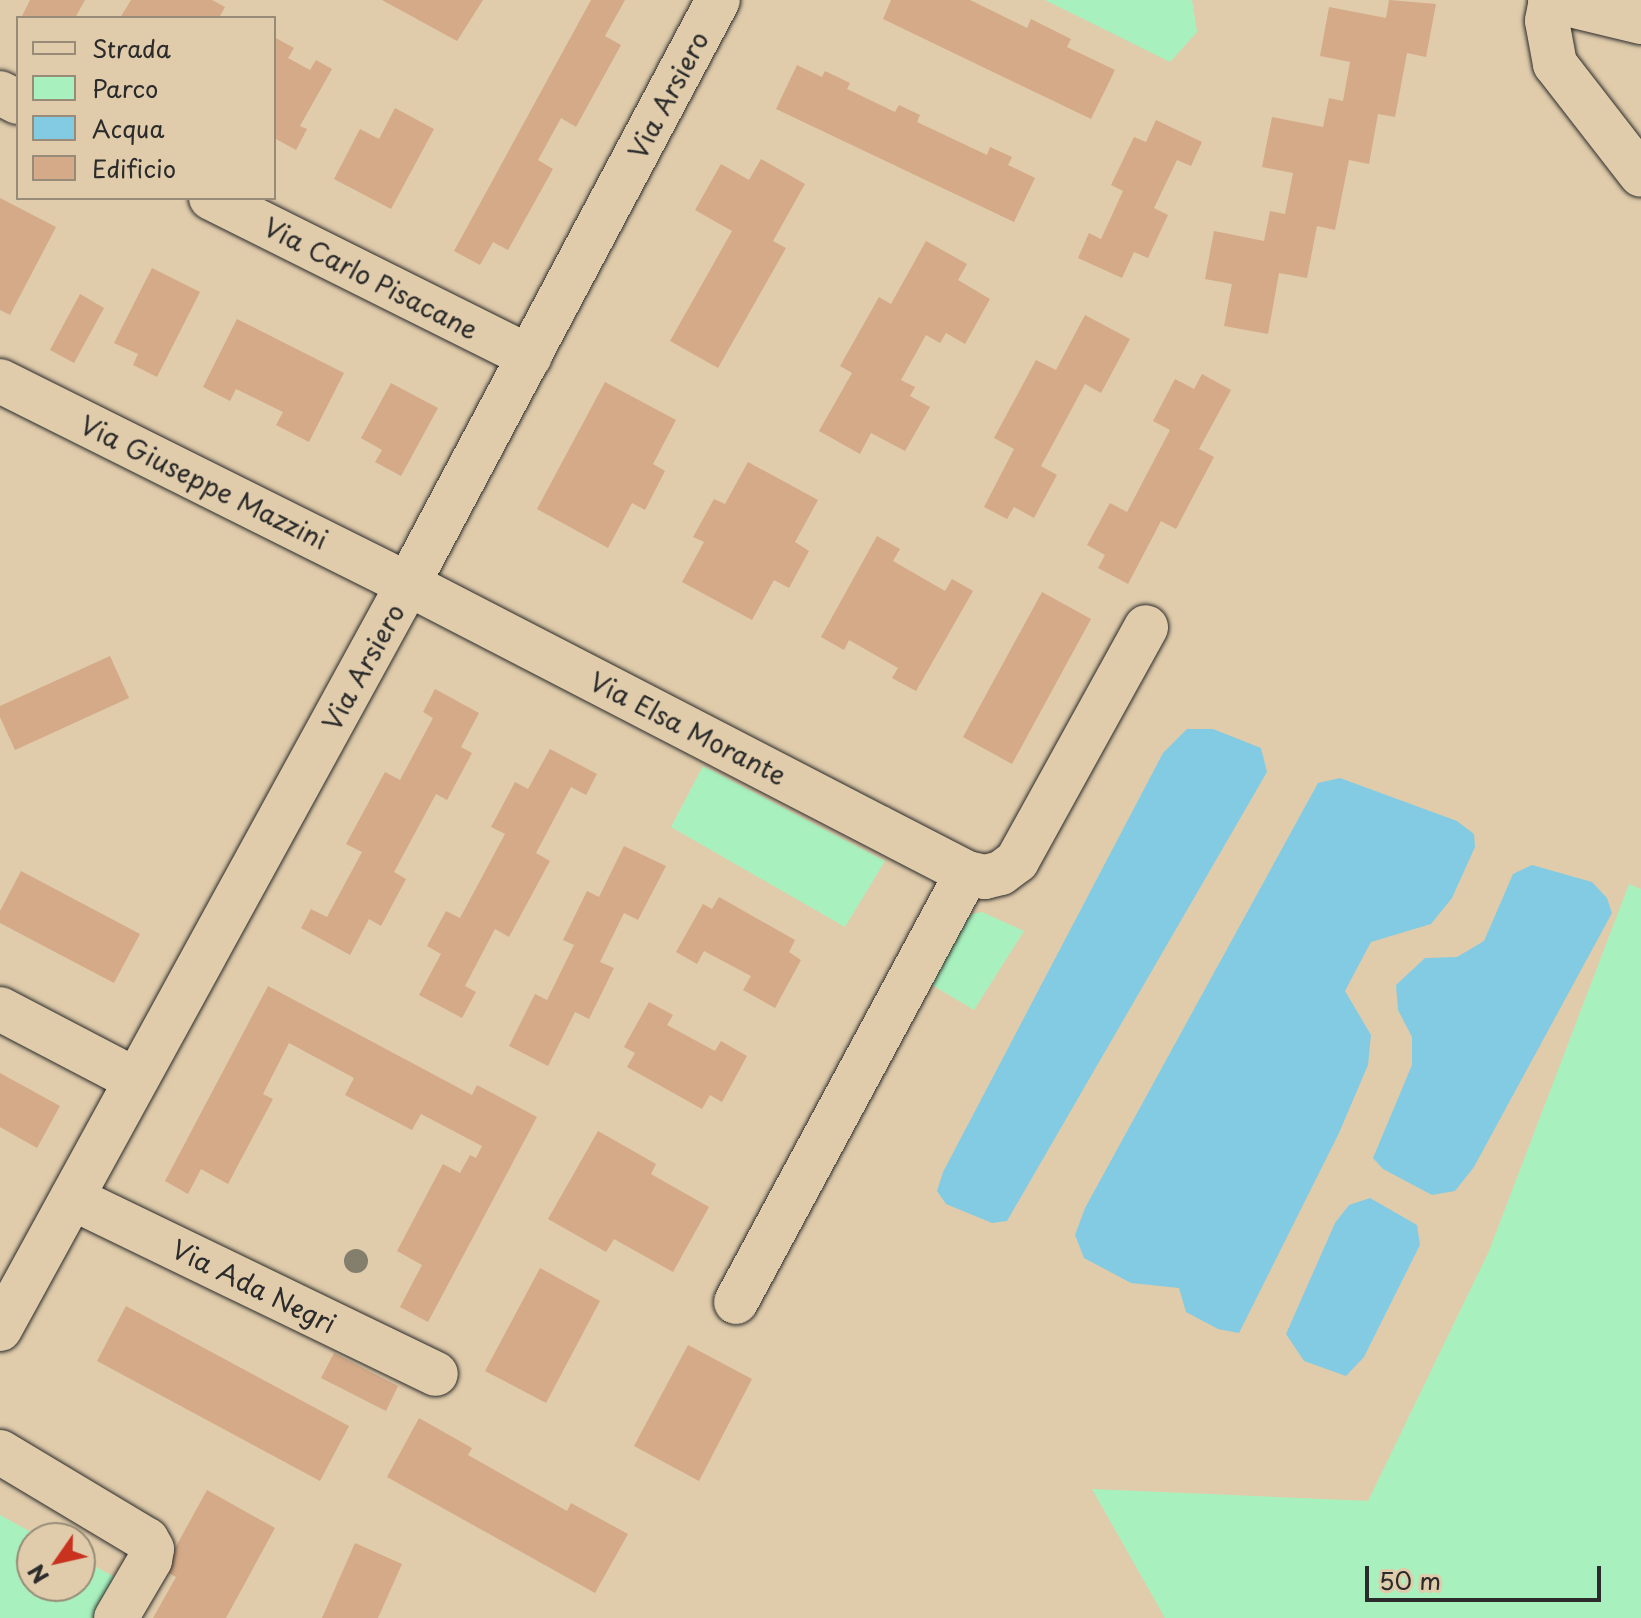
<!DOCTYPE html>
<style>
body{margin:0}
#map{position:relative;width:1641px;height:1618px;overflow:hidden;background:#e0ccab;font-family:"Playpen Sans",sans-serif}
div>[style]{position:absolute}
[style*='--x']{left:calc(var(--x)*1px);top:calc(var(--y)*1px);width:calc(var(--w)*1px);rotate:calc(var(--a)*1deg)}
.green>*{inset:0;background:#a8f1be}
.water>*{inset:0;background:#82cbe3}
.building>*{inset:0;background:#d4aa88}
.roads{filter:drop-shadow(0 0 2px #2b2b2b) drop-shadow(0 0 2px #2b2b2b)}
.minor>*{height:44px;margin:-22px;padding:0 22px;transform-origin:22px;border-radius:22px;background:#e0ccab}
.trees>*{width:24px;height:24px;margin:-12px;border-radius:50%;background:#847e6d}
span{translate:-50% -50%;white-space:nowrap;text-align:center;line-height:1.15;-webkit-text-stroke:8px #e0ccab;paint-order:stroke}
.street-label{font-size:26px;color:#2b2b2b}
.legend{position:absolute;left:16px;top:16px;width:260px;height:184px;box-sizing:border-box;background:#e0ccab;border:2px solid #988c78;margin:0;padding:10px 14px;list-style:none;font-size:24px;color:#2b2b2b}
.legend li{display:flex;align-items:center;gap:16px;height:40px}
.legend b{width:40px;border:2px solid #988c78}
.north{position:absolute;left:16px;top:1522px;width:80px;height:80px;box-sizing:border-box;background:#e0ccab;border:2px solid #988c78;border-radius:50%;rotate:236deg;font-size:22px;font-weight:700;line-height:32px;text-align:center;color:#2b2b2b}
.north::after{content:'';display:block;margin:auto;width:28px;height:36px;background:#c8321e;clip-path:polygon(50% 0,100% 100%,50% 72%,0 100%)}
.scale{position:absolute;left:1365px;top:1566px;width:236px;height:36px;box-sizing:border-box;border:4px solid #2b2b2b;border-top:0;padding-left:10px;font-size:24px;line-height:28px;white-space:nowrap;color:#2b2b2b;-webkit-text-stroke:6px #e0ccab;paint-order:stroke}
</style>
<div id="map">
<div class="green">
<div style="clip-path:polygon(1045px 0,1192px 0,1197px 32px,1170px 62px)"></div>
<div style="clip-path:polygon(703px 766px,885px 861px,845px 927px,671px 827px)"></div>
<div style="clip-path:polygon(1629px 884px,1641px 889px,1641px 1618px,1165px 1618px,1092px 1489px,1368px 1501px,1489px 1251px)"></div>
<div style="clip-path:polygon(982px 912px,1024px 931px,974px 1010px,927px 982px,967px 915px)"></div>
<div style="clip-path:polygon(0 1515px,42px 1538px,32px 1538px,32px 1586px,80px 1586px,80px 1559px,115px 1577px,93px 1618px,0 1618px)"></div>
</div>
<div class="water">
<div style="clip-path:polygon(1187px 729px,1213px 729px,1261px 748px,1267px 772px,1007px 1221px,992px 1223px,946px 1204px,937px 1191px,943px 1172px,1163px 753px)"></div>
<div style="clip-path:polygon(1340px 778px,1457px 821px,1474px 834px,1475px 847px,1452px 898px,1431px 924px,1371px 942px,1355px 972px,1345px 991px,1371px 1035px,1368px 1065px,1339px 1133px,1239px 1333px,1218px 1329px,1186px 1312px,1179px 1288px,1131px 1283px,1084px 1258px,1075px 1235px,1085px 1208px,1318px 783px)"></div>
<div style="clip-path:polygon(1532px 865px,1592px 882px,1607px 898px,1612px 913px,1474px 1167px,1455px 1191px,1432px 1195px,1383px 1169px,1373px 1158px,1412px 1065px,1412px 1037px,1398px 1010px,1396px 985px,1425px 958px,1457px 957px,1484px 941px,1513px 874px)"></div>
<div style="clip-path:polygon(1370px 1198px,1417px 1225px,1420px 1245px,1364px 1357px,1346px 1376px,1304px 1361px,1286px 1334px,1335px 1223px,1349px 1205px)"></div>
</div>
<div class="building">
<div style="clip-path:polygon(30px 0,85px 0,75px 18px,21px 18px)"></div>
<div style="clip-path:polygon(131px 0,212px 0,225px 7px,219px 18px,120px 18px)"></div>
<div style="clip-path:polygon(382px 0,483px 0,457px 41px)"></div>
<div style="clip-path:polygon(591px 0,625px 0,605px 36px,621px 45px,576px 127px,561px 118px,538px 160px,553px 169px,508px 250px,493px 242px,480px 265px,454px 251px)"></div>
<div style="clip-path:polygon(891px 0,970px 0,1027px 28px,1031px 19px,1071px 39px,1067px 47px,1115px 70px,1091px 119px,883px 19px)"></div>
<div style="clip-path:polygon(1389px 0,1436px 4px,1426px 57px,1407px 53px,1395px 117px,1378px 114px,1369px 164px,1349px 160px,1335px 230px,1317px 226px,1307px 278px,1279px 273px,1268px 334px,1224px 326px,1232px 284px,1205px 279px,1214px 231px,1264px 241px,1270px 211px,1285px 214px,1293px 173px,1262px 167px,1272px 117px,1323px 127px,1329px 98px,1343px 101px,1350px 62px,1320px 56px,1329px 7px,1386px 18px)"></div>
<div style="clip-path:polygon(274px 37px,294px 48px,288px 58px,310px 70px,316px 60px,332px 69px,300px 126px,307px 129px,296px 150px,274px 138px)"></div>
<div style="clip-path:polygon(797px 65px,822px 77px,825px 71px,850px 83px,847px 89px,895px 112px,899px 105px,920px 115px,917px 122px,987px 155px,990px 147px,1012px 157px,1008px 165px,1035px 178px,1014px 222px,776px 109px)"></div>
<div style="clip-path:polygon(395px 108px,434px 129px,391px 209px,334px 179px,360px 129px,379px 139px)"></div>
<div style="clip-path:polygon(1156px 120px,1202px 142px,1191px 166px,1177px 160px,1154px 208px,1168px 215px,1148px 258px,1134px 252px,1122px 278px,1078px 258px,1089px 233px,1101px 239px,1123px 191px,1111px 185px,1134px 137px,1146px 142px)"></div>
<div style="clip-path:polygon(761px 159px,805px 184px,773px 241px,786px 248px,718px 368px,670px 341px,732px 231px,695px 210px,721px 164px,749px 180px)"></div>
<div style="clip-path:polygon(0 198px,56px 227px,10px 315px,0 310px)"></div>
<div style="clip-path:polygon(926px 241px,967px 264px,958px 280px,990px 299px,965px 344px,946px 333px,940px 343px,926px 335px,901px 380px,915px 387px,910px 396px,930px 407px,905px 451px,871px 433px,860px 454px,819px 431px,852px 373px,840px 366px,879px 297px,891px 304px)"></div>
<div style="clip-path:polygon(152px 268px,200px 292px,157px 377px,133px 365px,138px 354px,114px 343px)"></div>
<div style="clip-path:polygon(80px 294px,104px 308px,74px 363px,50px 350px)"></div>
<div style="clip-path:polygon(1085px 315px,1130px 339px,1101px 393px,1085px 384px,1041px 466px,1057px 475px,1034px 518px,1014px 507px,1007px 519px,984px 507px,1014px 449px,994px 438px,1036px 360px,1056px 370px)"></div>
<div style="clip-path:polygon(237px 319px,344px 373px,309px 442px,276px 425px,283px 412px,236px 389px,230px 401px,203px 387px)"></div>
<div style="clip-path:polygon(1202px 374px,1231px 390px,1199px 449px,1214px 457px,1176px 529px,1161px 521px,1128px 584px,1098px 568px,1105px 555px,1087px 545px,1110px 503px,1127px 512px,1170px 430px,1153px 421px,1175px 379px,1194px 389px)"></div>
<div style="clip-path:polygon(605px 382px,676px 420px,653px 464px,665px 471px,645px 510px,632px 503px,608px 548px,537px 509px)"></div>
<div style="clip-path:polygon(391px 383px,438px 408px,401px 476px,375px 462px,382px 450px,361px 438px)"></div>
<div style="clip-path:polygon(748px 462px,818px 500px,795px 542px,809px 551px,789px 588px,774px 580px,752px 620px,682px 582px,704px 542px,693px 537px,714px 499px,725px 504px)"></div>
<div style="clip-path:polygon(877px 536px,900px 549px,893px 561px,945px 591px,952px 579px,973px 591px,916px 691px,892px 678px,898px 668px,849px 640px,844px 650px,821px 637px)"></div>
<div style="clip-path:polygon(1042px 592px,1091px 619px,1012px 764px,963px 737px)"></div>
<div style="clip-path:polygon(110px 656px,129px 698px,15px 750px,0 717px,0 706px)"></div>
<div style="clip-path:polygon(435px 689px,479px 713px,461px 747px,472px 753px,447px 800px,436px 794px,394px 872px,406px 879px,381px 926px,369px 919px,350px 955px,301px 928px,311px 909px,327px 917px,362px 852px,346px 844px,385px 772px,400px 780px,433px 718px,423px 712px)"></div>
<div style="clip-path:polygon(550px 749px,597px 774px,586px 795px,571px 787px,536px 853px,550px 861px,509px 937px,495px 929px,465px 986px,476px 992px,462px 1018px,419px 995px,441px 954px,427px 946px,446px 911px,460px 918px,505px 834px,491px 827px,515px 782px,528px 789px)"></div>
<div style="clip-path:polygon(624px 846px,666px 866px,638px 920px,624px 913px,600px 962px,614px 968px,589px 1019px,575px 1012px,548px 1066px,509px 1046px,535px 994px,547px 1000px,574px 945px,563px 940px,587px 891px,599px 897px)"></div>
<div style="clip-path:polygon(21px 871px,140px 934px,114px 983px,0 923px,0 911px)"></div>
<div style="clip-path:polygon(719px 897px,795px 940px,789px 952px,801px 960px,775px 1008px,743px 990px,751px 976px,704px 951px,697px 964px,676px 952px,703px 904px,712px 909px)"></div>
<div style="clip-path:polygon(268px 986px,472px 1095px,477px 1085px,537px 1117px,428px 1322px,400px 1307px,422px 1265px,397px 1251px,443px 1164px,460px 1173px,470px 1155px,476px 1158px,482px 1146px,421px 1114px,412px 1130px,345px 1095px,354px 1078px,289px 1043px,263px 1094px,273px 1099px,228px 1184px,201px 1169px,188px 1194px,165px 1181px)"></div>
<div style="clip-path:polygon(649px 1002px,673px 1015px,667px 1025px,715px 1051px,721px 1041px,747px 1056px,722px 1102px,710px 1095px,702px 1109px,627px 1067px,635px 1053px,624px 1047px)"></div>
<div style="clip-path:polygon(0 1073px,60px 1106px,37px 1148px,0 1127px)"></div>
<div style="clip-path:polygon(598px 1131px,656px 1164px,651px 1174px,709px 1207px,673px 1272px,614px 1239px,606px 1252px,548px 1219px)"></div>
<div style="clip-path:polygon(540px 1268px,600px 1301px,546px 1403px,485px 1371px)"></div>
<div style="clip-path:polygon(126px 1306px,349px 1426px,320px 1481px,97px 1361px)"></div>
<div style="clip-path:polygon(688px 1345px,752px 1379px,699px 1481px,634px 1446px)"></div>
<div style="clip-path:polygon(334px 1353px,398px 1386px,386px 1411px,321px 1378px)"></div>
<div style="clip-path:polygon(419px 1418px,472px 1448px,468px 1455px,567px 1511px,571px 1503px,628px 1534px,595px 1593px,387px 1477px)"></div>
<div style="clip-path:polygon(207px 1490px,275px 1528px,226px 1618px,153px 1618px,176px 1577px,163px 1570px)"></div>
<div style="clip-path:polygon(355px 1543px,402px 1564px,378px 1618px,322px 1618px)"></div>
</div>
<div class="roads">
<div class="minor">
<div style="--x:1550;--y:0;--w:94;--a:13.6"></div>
<div style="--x:1551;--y:0;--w:21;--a:101"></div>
<div style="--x:1547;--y:21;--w:44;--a:79.5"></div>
<div style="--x:1555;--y:64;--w:140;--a:52.2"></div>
<div style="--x:0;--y:93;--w:20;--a:27"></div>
<div style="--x:211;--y:198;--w:356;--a:26.5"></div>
<div style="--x:0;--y:381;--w:456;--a:26.5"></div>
<div style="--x:408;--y:584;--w:629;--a:27.34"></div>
<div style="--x:967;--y:873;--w:18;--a:13"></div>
<div style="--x:985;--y:877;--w:16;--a:-14"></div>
<div style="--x:1001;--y:873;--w:20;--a:-37"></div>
<div style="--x:1017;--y:861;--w:267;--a:-61.1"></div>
<div style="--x:0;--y:1009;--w:153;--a:27.6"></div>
<div style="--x:72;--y:1198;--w:404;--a:25.8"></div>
<div style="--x:736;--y:1302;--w:487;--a:-61.7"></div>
<div style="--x:0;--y:1329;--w:849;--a:-61.29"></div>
<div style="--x:408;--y:584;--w:661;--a:-62.04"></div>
<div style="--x:0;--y:1452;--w:171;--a:30.9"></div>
<div style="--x:147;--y:1540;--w:10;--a:61"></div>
<div style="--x:152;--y:1549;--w:11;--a:100"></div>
<div style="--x:150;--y:1560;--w:67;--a:120.4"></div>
</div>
</div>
<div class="trees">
<div style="left:356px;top:1261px"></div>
</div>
<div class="street-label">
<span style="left:668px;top:95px;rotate:-62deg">Via Arsiero</span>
<span style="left:371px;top:278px;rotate:27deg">Via Carlo Pisacane</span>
<span style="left:204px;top:482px;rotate:26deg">Via Giuseppe Mazzini</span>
<span style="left:363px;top:667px;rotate:-61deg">Via Arsiero</span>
<span style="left:688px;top:728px;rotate:27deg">Via Elsa Morante</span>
<span style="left:254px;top:1286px;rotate:26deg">Via Ada Negri</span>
</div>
<ul class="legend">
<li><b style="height:10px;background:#e0ccab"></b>Strada</li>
<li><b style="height:22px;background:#a8f1be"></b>Parco</li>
<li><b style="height:22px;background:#82cbe3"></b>Acqua</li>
<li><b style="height:22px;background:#d4aa88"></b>Edificio</li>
</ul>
<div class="north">N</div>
<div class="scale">50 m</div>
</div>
